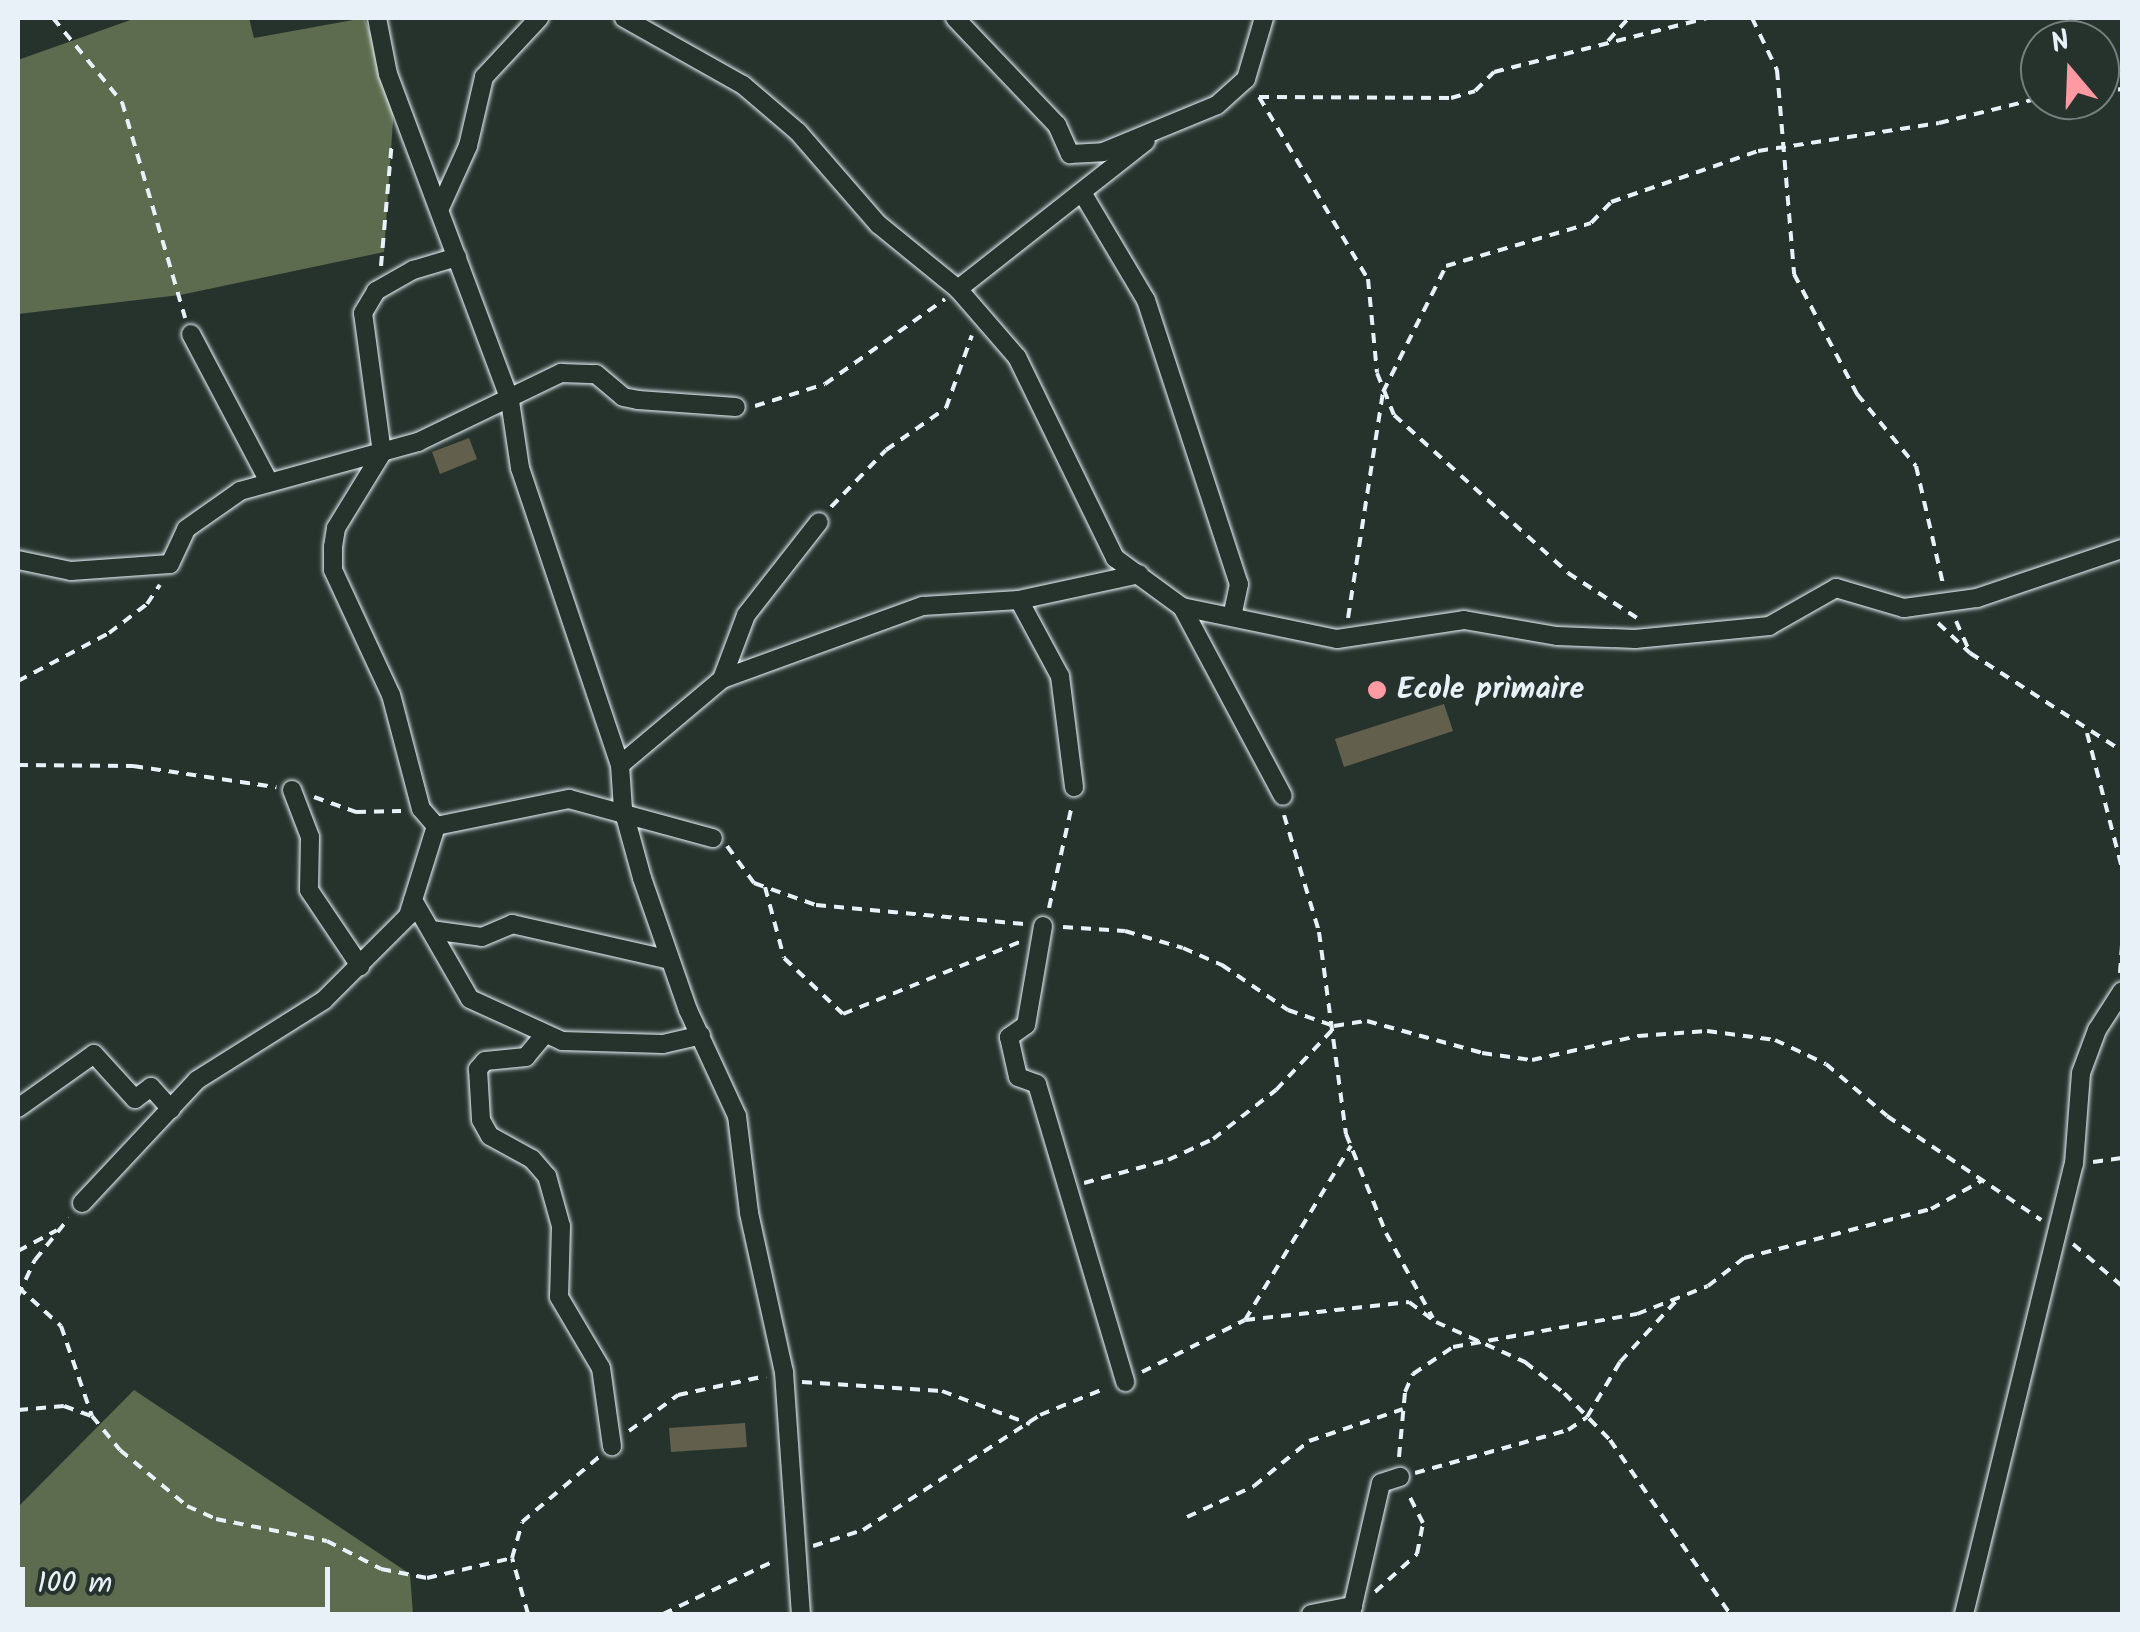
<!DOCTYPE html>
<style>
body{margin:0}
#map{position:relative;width:2140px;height:1632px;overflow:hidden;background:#26332d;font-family:Kalam,sans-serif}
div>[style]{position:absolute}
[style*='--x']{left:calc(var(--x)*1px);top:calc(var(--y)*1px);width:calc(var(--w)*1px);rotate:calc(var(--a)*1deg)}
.green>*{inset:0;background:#5d6c4e}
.building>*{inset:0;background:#62604c}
.path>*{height:4px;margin-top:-2px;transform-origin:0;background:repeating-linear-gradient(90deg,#e8f1f8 0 10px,transparent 0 18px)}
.roads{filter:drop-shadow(0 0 2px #e8f1f8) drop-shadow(0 0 2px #e8f1f8)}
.minor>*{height:18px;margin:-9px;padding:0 9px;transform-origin:9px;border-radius:9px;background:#26332d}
.dots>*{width:28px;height:28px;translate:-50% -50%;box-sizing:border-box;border:5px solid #26332d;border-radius:50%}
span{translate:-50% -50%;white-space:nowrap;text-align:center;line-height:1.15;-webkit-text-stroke:9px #26332d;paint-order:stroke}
.poi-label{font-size:30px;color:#e8f1f8;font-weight:700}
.left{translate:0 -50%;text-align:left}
.frame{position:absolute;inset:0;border:20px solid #e8f1f8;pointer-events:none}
.north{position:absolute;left:2020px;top:20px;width:100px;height:100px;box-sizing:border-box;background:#26332d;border:2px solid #747f7e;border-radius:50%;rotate:341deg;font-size:28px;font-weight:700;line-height:40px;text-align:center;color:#e8f1f8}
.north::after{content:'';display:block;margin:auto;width:35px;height:45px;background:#ff9aa2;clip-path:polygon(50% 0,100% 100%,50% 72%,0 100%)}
.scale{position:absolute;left:20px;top:1567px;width:310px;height:45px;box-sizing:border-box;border:5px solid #e8f1f8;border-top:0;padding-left:12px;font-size:30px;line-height:35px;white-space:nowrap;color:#e8f1f8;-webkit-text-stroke:8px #26332d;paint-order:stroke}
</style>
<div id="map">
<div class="green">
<div style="clip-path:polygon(136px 18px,249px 18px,254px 38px,364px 18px,395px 92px,384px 252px,180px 295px,18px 314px,18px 60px)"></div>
<div style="clip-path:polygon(134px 1390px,410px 1574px,413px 1614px,18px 1614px,18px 1507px)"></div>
</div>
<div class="building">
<div style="clip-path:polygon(469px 438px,477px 459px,440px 474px,432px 452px)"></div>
<div style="clip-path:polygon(1444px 704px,1453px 731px,1344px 767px,1335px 739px)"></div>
<div style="clip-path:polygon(745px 1423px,747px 1447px,671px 1452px,669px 1428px)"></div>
</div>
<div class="path">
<div style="--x:53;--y:18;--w:109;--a:50.6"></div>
<div style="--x:122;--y:102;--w:225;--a:73.7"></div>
<div style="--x:1752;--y:18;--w:58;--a:64.3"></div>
<div style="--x:1777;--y:70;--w:205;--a:85.2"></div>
<div style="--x:1794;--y:274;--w:136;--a:62.3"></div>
<div style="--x:1857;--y:394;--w:93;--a:50.7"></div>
<div style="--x:1916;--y:466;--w:121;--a:77.1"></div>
<div style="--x:1608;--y:41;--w:31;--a:-48"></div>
<div style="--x:2100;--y:92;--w:22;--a:-8"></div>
<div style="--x:1259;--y:97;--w:212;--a:59.1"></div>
<div style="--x:1368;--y:279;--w:94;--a:84.5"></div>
<div style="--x:1377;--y:373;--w:45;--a:68"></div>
<div style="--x:1394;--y:415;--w:235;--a:42.2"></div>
<div style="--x:1568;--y:573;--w:82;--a:33.1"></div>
<div style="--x:1259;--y:97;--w:192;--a:0.3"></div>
<div style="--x:1451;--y:98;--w:25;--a:-16"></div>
<div style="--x:1475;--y:91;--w:27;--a:-45"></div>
<div style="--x:1494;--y:72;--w:221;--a:-14.2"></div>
<div style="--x:381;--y:266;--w:125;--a:-85"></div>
<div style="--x:755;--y:406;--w:73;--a:-17.4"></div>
<div style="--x:825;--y:384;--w:147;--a:-35.3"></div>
<div style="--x:831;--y:507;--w:79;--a:-46"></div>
<div style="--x:886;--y:450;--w:73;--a:-35"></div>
<div style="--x:946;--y:408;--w:77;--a:-70.4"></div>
<div style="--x:1348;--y:618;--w:229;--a:-81.2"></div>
<div style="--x:1383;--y:392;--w:141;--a:-63.4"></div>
<div style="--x:1446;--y:266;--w:151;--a:-16.5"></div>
<div style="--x:1591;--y:223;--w:29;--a:-46"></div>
<div style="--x:1611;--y:202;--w:156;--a:-19.1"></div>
<div style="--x:1758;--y:151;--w:183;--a:-8.8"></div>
<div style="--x:1939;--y:123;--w:104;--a:-13.9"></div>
<div style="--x:1956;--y:621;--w:35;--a:66"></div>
<div style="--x:1938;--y:623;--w:44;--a:43.2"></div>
<div style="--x:1970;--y:653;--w:181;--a:32.8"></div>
<div style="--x:18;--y:681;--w:103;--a:-27.8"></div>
<div style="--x:109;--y:633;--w:48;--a:-37.3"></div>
<div style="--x:147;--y:604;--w:23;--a:-56"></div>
<div style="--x:2087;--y:733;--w:139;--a:75.5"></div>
<div style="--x:18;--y:765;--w:115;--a:0.5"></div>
<div style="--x:133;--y:766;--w:145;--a:8.4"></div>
<div style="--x:314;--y:797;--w:45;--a:19.7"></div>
<div style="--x:356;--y:812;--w:45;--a:-1.3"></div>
<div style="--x:1284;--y:815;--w:122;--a:73.3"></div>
<div style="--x:1319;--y:932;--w:204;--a:82.4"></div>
<div style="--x:1346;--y:1134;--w:107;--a:68"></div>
<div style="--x:1386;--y:1233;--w:97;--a:61.1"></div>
<div style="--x:727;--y:846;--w:46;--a:53.9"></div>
<div style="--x:754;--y:883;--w:66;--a:19.5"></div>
<div style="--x:816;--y:905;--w:209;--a:5.2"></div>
<div style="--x:765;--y:887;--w:73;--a:75"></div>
<div style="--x:784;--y:958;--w:81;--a:43.5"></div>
<div style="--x:843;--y:1014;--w:193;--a:-22.2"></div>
<div style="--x:1049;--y:908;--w:106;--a:-77.4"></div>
<div style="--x:1063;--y:927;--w:62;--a:3.7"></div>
<div style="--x:1125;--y:931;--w:60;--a:16.3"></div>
<div style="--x:1183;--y:948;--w:43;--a:23.6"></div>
<div style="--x:1222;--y:965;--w:80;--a:34.3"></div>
<div style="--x:1288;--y:1010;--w:49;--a:19.2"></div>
<div style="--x:1334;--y:1026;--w:33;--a:-9"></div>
<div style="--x:1367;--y:1021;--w:119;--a:15.5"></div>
<div style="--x:1482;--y:1053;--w:50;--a:8"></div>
<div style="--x:1532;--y:1060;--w:109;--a:-12.8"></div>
<div style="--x:1638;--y:1036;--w:69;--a:-4.1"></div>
<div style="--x:1707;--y:1031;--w:69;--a:7.5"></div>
<div style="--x:1775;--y:1040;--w:56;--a:25.2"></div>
<div style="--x:1826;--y:1064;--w:80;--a:40.4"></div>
<div style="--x:1887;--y:1116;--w:186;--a:34"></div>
<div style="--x:2120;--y:973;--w:27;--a:-86"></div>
<div style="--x:2093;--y:1162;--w:29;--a:-8"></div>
<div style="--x:1084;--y:1183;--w:87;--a:-15.3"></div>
<div style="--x:1168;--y:1160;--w:50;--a:-25"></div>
<div style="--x:1213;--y:1139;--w:80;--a:-37.9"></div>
<div style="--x:1276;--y:1090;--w:83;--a:-46.9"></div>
<div style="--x:2073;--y:1244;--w:65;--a:40.6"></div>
<div style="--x:18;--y:1251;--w:44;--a:-28.3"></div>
<div style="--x:18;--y:1287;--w:58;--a:42.2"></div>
<div style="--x:61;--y:1326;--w:95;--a:71"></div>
<div style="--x:18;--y:1296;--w:40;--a:-65"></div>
<div style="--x:35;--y:1260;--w:54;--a:-51"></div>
<div style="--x:1245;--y:1320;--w:204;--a:-58.7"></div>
<div style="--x:1142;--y:1372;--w:115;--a:-26.8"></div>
<div style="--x:1245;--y:1320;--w:165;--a:-6.3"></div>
<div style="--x:1409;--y:1302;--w:34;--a:37"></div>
<div style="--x:1436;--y:1322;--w:98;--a:24.2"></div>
<div style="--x:1525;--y:1362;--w:50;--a:38.5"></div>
<div style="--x:1564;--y:1393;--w:66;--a:45.6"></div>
<div style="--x:1610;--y:1440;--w:211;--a:55.4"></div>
<div style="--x:802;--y:1382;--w:140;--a:3.7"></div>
<div style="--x:942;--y:1391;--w:94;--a:20.6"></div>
<div style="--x:18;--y:1410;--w:46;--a:-5"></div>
<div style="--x:64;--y:1406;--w:30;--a:20"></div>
<div style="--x:92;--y:1416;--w:44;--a:50.5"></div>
<div style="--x:120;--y:1450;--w:87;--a:39.9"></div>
<div style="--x:187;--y:1506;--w:32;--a:24"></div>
<div style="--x:216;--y:1519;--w:113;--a:11.2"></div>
<div style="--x:327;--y:1541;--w:61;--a:27.4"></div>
<div style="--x:381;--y:1569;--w:47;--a:11.1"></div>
<div style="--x:427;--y:1578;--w:87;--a:-13.2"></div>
<div style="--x:629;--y:1431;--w:61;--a:-36.3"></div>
<div style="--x:678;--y:1395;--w:90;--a:-12.2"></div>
<div style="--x:1399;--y:1457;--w:65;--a:-84.7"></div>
<div style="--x:1405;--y:1392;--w:20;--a:-66"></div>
<div style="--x:1413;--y:1374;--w:48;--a:-34"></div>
<div style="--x:1453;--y:1347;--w:187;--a:-10.2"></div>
<div style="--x:1637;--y:1314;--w:76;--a:-21.5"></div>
<div style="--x:1708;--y:1286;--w:46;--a:-37.9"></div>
<div style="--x:1744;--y:1258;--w:193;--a:-14.7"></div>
<div style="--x:1931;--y:1209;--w:60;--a:-29.1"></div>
<div style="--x:1415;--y:1473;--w:159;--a:-15.7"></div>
<div style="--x:1568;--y:1430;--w:23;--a:-34"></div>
<div style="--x:1587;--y:1417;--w:64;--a:-59"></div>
<div style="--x:1620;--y:1362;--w:84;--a:-47.4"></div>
<div style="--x:1187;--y:1517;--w:74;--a:-24.8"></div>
<div style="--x:1254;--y:1486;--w:71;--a:-39.3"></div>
<div style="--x:1309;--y:1441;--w:99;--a:-18.8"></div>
<div style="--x:813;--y:1546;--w:52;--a:-17.7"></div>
<div style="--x:863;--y:1530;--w:211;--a:-33"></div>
<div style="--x:1040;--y:1415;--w:71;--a:-22.2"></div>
<div style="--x:1375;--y:1592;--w:57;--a:-42.1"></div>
<div style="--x:1417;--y:1554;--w:32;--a:-79"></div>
<div style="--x:1423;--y:1523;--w:31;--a:-117"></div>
<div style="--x:528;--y:1614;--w:58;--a:-105.9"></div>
<div style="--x:512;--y:1558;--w:37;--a:-74"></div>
<div style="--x:522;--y:1522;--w:101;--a:-40.2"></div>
<div style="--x:663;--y:1614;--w:125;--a:-25.5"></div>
</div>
<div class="roads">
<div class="minor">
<div style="--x:377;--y:18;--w:57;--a:78.9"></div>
<div style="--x:388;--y:74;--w:349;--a:69.5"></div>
<div style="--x:510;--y:401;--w:68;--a:81.5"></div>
<div style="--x:520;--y:468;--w:313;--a:71.4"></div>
<div style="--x:620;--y:765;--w:44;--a:86.1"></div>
<div style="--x:623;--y:809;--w:72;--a:74.6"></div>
<div style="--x:642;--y:878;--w:140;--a:70.8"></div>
<div style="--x:688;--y:1010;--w:117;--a:65.2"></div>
<div style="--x:737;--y:1116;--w:98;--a:82.9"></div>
<div style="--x:749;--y:1213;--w:163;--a:77.6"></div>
<div style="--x:784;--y:1372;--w:243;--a:86"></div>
<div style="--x:624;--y:18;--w:137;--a:29.4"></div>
<div style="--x:743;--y:85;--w:72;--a:40.5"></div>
<div style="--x:798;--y:132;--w:122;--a:49"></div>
<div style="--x:878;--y:224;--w:103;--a:39.1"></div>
<div style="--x:958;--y:289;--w:90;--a:49.1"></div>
<div style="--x:1017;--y:357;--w:224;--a:64"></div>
<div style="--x:1115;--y:558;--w:83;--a:36.2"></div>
<div style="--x:1182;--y:607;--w:158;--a:11.7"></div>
<div style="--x:1337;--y:639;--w:128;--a:-8.5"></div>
<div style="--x:1464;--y:620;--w:94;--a:9.8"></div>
<div style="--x:1557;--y:636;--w:78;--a:2.2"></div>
<div style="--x:1635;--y:639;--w:135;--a:-5.5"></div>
<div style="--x:1769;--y:626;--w:77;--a:-29.6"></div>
<div style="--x:1836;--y:588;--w:71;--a:16.4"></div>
<div style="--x:1904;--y:608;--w:74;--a:-7.8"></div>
<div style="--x:1977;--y:598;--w:153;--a:-18.7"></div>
<div style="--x:955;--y:18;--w:148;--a:46.4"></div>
<div style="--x:1057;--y:125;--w:32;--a:66"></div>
<div style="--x:1070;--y:154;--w:33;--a:-3"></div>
<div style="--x:1103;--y:152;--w:123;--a:-22.4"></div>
<div style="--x:1217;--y:105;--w:39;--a:-42"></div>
<div style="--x:1246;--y:79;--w:64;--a:-73.6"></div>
<div style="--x:1083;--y:194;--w:123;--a:59.3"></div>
<div style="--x:1146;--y:300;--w:299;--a:71.9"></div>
<div style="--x:1239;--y:584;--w:33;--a:102"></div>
<div style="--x:440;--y:208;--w:68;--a:-65.7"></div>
<div style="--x:468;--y:146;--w:71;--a:-76.9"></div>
<div style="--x:484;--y:77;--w:81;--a:-47"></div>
<div style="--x:958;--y:289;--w:239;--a:-38.2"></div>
<div style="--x:191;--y:334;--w:165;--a:62.2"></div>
<div style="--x:18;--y:560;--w:54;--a:11.7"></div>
<div style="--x:71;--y:571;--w:99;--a:-4"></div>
<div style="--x:170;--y:564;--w:38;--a:-65"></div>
<div style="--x:186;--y:529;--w:66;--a:-35.1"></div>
<div style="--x:240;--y:491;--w:185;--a:-15.4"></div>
<div style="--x:418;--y:442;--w:159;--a:-25.8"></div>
<div style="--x:561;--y:373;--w:35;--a:2"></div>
<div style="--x:596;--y:374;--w:35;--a:40"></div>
<div style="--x:623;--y:397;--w:15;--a:11"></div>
<div style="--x:638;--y:400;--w:98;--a:4.1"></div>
<div style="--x:1019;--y:600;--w:86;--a:61.7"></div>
<div style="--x:1060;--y:676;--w:112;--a:82.8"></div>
<div style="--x:1182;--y:607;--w:214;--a:61.9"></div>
<div style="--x:722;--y:679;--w:214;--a:-20"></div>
<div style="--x:923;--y:606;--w:96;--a:-3.6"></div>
<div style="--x:1019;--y:600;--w:123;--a:-12.2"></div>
<div style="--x:620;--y:765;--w:133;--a:-40.1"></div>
<div style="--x:722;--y:679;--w:68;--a:-69.4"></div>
<div style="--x:746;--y:615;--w:118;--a:-51.9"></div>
<div style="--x:292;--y:790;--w:50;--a:69"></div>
<div style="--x:310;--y:837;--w:53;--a:91.1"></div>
<div style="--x:309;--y:890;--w:92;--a:56.1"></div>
<div style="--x:436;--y:826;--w:23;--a:-131"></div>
<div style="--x:421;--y:809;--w:118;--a:-104.7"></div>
<div style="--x:391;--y:695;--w:138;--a:-114.9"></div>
<div style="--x:333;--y:570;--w:23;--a:-90"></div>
<div style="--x:333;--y:547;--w:19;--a:-81"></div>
<div style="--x:336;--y:528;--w:88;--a:-58.5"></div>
<div style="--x:382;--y:453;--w:141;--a:-97.7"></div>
<div style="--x:363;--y:313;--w:26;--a:-59"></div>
<div style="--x:376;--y:291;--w:43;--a:-29.6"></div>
<div style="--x:413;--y:270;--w:46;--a:-16.5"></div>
<div style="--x:413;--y:900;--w:114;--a:60.1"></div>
<div style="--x:470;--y:999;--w:101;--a:24.5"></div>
<div style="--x:562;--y:1041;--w:101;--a:1.7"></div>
<div style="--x:663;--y:1044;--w:39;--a:-13"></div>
<div style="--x:1043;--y:926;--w:100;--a:99.7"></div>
<div style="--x:1026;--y:1025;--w:21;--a:145"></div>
<div style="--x:1009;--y:1037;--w:41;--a:77.3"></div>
<div style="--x:1018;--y:1077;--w:20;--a:20"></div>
<div style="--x:1037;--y:1084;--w:311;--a:73.5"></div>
<div style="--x:431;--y:930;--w:51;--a:7.8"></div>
<div style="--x:482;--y:937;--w:33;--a:-23"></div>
<div style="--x:512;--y:924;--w:162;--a:12.8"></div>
<div style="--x:545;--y:1034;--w:30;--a:130"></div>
<div style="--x:526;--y:1057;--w:41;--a:174.4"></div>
<div style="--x:485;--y:1061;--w:11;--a:131"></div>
<div style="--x:478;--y:1069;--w:51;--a:86.6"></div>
<div style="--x:481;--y:1120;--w:18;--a:61"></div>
<div style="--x:490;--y:1136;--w:48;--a:28.7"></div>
<div style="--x:532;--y:1159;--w:23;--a:49"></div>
<div style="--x:547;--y:1176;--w:52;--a:74.4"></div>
<div style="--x:561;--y:1226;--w:71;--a:91.6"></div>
<div style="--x:559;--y:1297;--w:82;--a:59.4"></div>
<div style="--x:601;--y:1368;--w:79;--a:82"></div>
<div style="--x:18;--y:1108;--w:93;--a:-35.4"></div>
<div style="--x:94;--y:1054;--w:61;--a:47.7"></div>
<div style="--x:135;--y:1099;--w:20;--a:-37"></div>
<div style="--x:151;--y:1087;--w:30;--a:48"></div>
<div style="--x:82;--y:1203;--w:168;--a:-46.9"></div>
<div style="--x:197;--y:1080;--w:150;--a:-32.2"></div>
<div style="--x:324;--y:1000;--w:119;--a:-45"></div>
<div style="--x:408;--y:916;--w:94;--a:-72.7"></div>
<div style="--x:436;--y:826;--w:136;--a:-11.5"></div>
<div style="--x:569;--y:799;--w:149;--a:15.2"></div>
<div style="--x:1311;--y:1614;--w:43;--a:-10.8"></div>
<div style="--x:1351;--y:1614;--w:134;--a:-77.1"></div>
<div style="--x:1381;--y:1483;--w:20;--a:-18"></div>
<div style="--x:1964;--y:1614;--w:463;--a:-76.3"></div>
<div style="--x:2074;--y:1164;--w:91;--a:-85.6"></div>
<div style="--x:2081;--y:1073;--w:46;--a:-69.6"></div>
<div style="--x:2097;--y:1030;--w:46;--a:-57.3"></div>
</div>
</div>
<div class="dots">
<div style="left:1377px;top:690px;background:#ff9aa2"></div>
</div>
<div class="poi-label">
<span class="left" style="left:1397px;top:690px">Ecole primaire</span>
</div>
<div class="frame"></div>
<div class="north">N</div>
<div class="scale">100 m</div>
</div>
